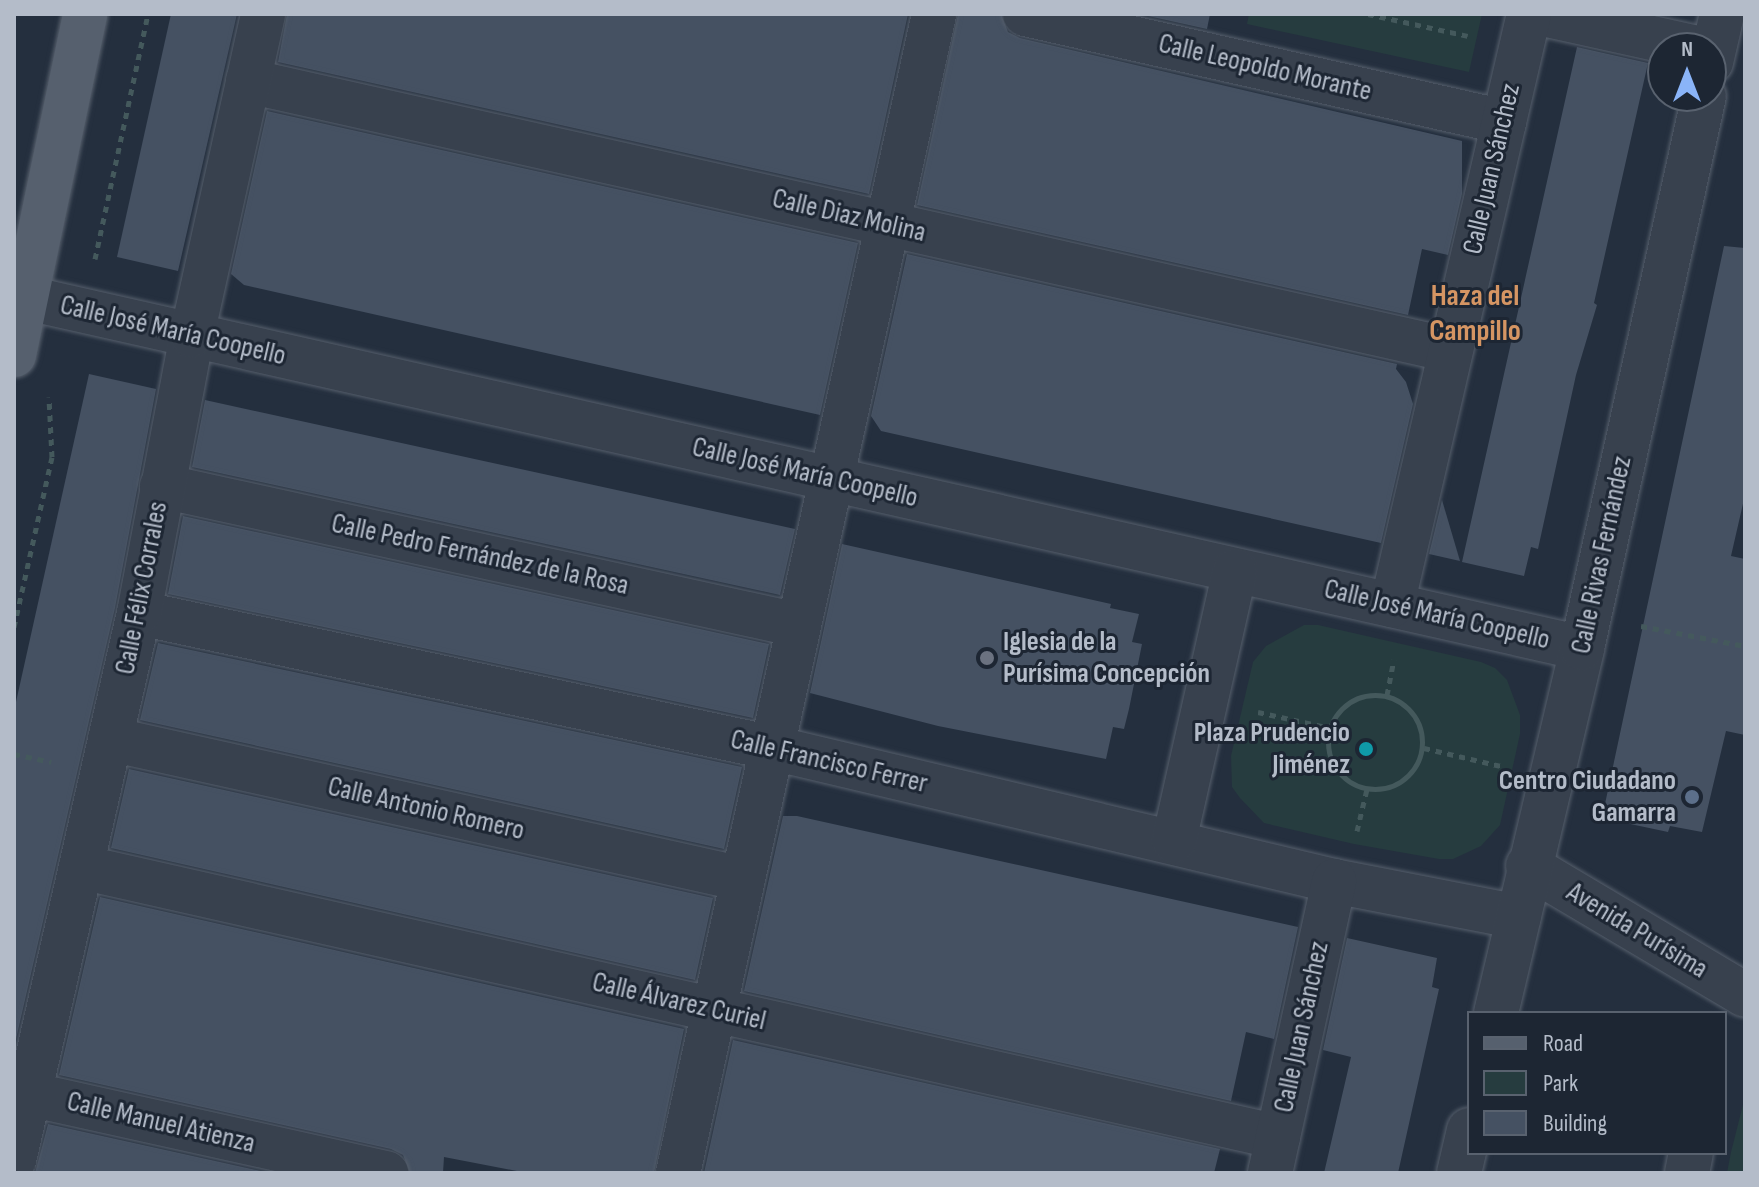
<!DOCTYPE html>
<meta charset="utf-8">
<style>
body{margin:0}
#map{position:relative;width:1759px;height:1187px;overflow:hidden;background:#242f3e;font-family:"Sofia Sans Condensed",sans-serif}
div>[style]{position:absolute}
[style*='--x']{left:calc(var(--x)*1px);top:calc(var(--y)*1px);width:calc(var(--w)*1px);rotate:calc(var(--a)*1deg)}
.green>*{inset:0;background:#263c3f}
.building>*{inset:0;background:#455162}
.path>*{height:5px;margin-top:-2.5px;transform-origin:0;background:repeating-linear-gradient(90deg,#44595c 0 6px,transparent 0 12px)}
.path>.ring{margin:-2.5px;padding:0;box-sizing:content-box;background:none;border:5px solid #44595c;border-radius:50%}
.roads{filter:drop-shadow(0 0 2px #565f6c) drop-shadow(0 0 2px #565f6c)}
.minor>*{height:44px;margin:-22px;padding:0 22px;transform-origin:22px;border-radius:22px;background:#38414e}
.major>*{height:44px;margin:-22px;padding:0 22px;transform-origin:22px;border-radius:22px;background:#56606e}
.dots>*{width:22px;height:22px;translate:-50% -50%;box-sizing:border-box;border:4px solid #1d2633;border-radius:50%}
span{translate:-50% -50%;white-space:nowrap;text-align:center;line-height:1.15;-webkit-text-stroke:6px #1d2633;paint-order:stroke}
.street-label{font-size:28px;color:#b4bcc9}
.poi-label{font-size:28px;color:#b4bcc9;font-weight:700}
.left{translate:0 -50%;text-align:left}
.right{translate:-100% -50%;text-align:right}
.neighbourhood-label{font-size:30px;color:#d59563;font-weight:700}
.frame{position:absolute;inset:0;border:16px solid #b4bcc9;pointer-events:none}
.legend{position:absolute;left:1467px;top:1011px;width:260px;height:144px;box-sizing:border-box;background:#1d2633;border:2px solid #59626f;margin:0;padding:10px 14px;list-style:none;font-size:24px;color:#b4bcc9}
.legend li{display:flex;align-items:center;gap:16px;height:40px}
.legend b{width:40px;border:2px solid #59626f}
.north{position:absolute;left:1647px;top:32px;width:80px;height:80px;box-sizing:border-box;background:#1d2633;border:2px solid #59626f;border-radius:50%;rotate:0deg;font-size:22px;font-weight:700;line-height:32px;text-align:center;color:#b4bcc9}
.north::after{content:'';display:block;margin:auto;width:28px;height:36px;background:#8ab4f8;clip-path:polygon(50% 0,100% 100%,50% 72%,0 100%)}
</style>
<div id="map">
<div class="green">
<div style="clip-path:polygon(1249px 14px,1482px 14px,1469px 72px,1247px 24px)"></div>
<div style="clip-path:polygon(1304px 625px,1318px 625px,1481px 662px,1495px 668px,1507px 680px,1520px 715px,1520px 734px,1500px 825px,1481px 846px,1453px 859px,1439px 859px,1354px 844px,1264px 823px,1240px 798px,1232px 787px,1231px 756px,1253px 662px,1266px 646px)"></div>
<div style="clip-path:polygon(1745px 1097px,1745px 1173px,1727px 1173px,1731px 1152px)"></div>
</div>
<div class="building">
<div style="clip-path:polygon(171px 14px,237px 14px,178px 271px,117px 257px)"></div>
<div style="clip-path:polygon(287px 14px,908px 14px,869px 194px,278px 62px)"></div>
<div style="clip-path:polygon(958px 14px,1001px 14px,1008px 32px,1020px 38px,1462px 141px,1462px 194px,1448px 255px,1422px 249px,1408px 315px,917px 205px)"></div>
<div style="clip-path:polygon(1139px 14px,1210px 14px,1207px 29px)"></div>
<div style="clip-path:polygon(1577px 47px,1648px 63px,1594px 303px,1597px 305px,1576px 375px,1538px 549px,1531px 547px,1524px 576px,1462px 562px)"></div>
<div style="clip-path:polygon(267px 111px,858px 243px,820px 415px,244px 285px,231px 274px)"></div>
<div style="clip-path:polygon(1724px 246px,1745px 248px,1745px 495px,1731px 556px,1745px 559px,1745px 735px,1726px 731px,1702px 832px,1670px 826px,1668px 832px,1602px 818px)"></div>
<div style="clip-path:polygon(907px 254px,1397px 364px,1396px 369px,1406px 382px,1413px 404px,1381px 543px,881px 431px,871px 416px)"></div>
<div style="clip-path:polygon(89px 374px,156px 389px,115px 608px,14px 1048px,14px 711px)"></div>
<div style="clip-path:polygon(205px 400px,795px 529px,780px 595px,192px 467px)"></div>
<div style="clip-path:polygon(1442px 500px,1460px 561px,1429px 554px)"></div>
<div style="clip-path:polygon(183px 516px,769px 644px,753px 718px,168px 594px)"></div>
<div style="clip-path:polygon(842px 544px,1111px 604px,1110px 608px,1139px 614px,1132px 642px,1142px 644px,1129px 709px,1124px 729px,1113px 727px,1106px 759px,938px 726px,810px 693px)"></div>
<div style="clip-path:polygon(158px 643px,742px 767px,724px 849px,140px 720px)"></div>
<div style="clip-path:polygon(129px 769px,713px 898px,695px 980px,111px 848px)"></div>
<div style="clip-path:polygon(783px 816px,797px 816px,1298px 927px,1274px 1039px,1246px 1032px,1231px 1101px,744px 991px)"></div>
<div style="clip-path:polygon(100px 897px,684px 1029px,654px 1173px,527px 1173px,444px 1157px,443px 1173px,410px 1173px,403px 1155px,391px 1149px,59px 1075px)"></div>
<div style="clip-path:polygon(1347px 938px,1437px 958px,1432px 987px,1439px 989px,1398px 1173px,1324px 1173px,1351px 1057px,1323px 1050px)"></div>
<div style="clip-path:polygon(733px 1040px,1220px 1149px,1214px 1173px,704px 1173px)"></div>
<div style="clip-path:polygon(48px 1124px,270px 1173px,35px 1173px)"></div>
</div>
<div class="path">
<div style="--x:1368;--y:14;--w:102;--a:12.4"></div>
<div style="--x:95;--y:259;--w:251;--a:-77.8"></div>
<div style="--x:1641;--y:626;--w:106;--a:10.9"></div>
<div style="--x:14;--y:627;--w:174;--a:-77.4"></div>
<div style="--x:52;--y:457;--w:60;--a:-92.9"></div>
<div class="ring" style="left:1328px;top:695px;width:89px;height:89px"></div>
<div style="--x:1387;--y:695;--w:36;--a:-79"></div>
<div style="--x:1258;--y:712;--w:74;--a:12.5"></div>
<div style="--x:1424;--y:748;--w:79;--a:13.2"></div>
<div style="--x:14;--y:754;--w:38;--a:12"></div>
<div style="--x:1357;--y:831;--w:43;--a:-76.6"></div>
</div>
<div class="roads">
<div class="minor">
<div style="--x:1025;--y:14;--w:491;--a:12.7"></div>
<div style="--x:1543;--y:14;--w:159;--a:12.4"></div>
<div style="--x:1711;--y:62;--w:49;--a:-77.1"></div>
<div style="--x:248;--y:81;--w:1232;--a:12.61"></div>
<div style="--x:14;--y:295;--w:1607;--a:12.69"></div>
<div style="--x:162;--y:486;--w:651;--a:12.33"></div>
<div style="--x:1392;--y:605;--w:607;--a:-76.95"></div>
<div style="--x:139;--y:613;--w:648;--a:12.02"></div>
<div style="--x:773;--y:748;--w:577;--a:13.34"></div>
<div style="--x:1334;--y:881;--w:188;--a:11"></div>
<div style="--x:110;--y:739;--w:648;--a:12.47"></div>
<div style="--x:1174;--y:841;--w:277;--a:-77.3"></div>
<div style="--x:1528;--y:866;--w:252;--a:30.7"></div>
<div style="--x:81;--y:867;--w:1227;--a:12.71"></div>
<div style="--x:1496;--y:1013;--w:375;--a:-76.7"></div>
<div style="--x:1582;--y:648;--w:565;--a:-77.54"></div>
<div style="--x:29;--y:1094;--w:366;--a:12.5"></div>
<div style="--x:14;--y:1160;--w:561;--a:-77.13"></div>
<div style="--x:139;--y:613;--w:283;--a:-79.2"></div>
<div style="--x:192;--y:335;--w:329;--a:-77.5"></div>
<div style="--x:678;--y:1173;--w:1187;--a:-77.54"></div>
<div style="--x:1270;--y:1173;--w:299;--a:-77.6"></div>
<div style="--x:1459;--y:1173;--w:44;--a:-76.9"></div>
<div style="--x:1687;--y:1173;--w:20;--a:-79"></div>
</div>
<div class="major">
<div style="--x:14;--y:355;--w:348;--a:-78.2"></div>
</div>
</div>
<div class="dots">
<div style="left:987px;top:658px;background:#6b7280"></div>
<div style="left:1366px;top:749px;background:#0f9aa8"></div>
<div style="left:1692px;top:797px;background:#5c6f8a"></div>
</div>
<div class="street-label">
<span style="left:1265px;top:68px;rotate:13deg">Calle Leopoldo Morante</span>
<span style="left:1492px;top:169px;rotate:-77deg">Calle Juan Sánchez</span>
<span style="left:849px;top:216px;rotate:13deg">Calle Diaz Molina</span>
<span style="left:173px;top:331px;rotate:13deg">Calle José María Coopello</span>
<span style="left:805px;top:473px;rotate:13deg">Calle José María Coopello</span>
<span style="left:480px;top:555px;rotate:12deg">Calle Pedro Fernández de la Rosa</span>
<span style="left:1602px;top:555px;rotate:-78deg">Calle Rivas Fernández</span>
<span style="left:142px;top:588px;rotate:-79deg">Calle Félix Corrales</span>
<span style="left:1437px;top:615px;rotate:13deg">Calle José María Coopello</span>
<span style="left:829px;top:762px;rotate:13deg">Calle Francisco Ferrer</span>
<span style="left:426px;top:809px;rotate:13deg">Calle Antonio Romero</span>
<span style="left:1637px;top:931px;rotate:31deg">Avenida Purísima</span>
<span style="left:679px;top:1002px;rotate:13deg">Calle Álvarez Curiel</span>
<span style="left:1302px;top:1027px;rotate:-78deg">Calle Juan Sánchez</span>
<span style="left:161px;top:1123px;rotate:13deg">Calle Manuel Atienza</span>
</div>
<div class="poi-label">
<span class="left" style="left:1003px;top:658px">Iglesia de la<br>Purísima Concepción</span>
<span class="right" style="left:1350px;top:749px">Plaza Prudencio<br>Jiménez</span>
<span class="right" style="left:1676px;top:797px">Centro Ciudadano<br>Gamarra</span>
</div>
<div class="neighbourhood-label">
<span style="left:1475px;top:313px">Haza del<br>Campillo</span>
</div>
<div class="frame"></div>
<ul class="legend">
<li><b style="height:10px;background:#56606e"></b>Road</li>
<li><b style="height:22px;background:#263c3f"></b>Park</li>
<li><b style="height:22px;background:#455162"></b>Building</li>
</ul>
<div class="north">N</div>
</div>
